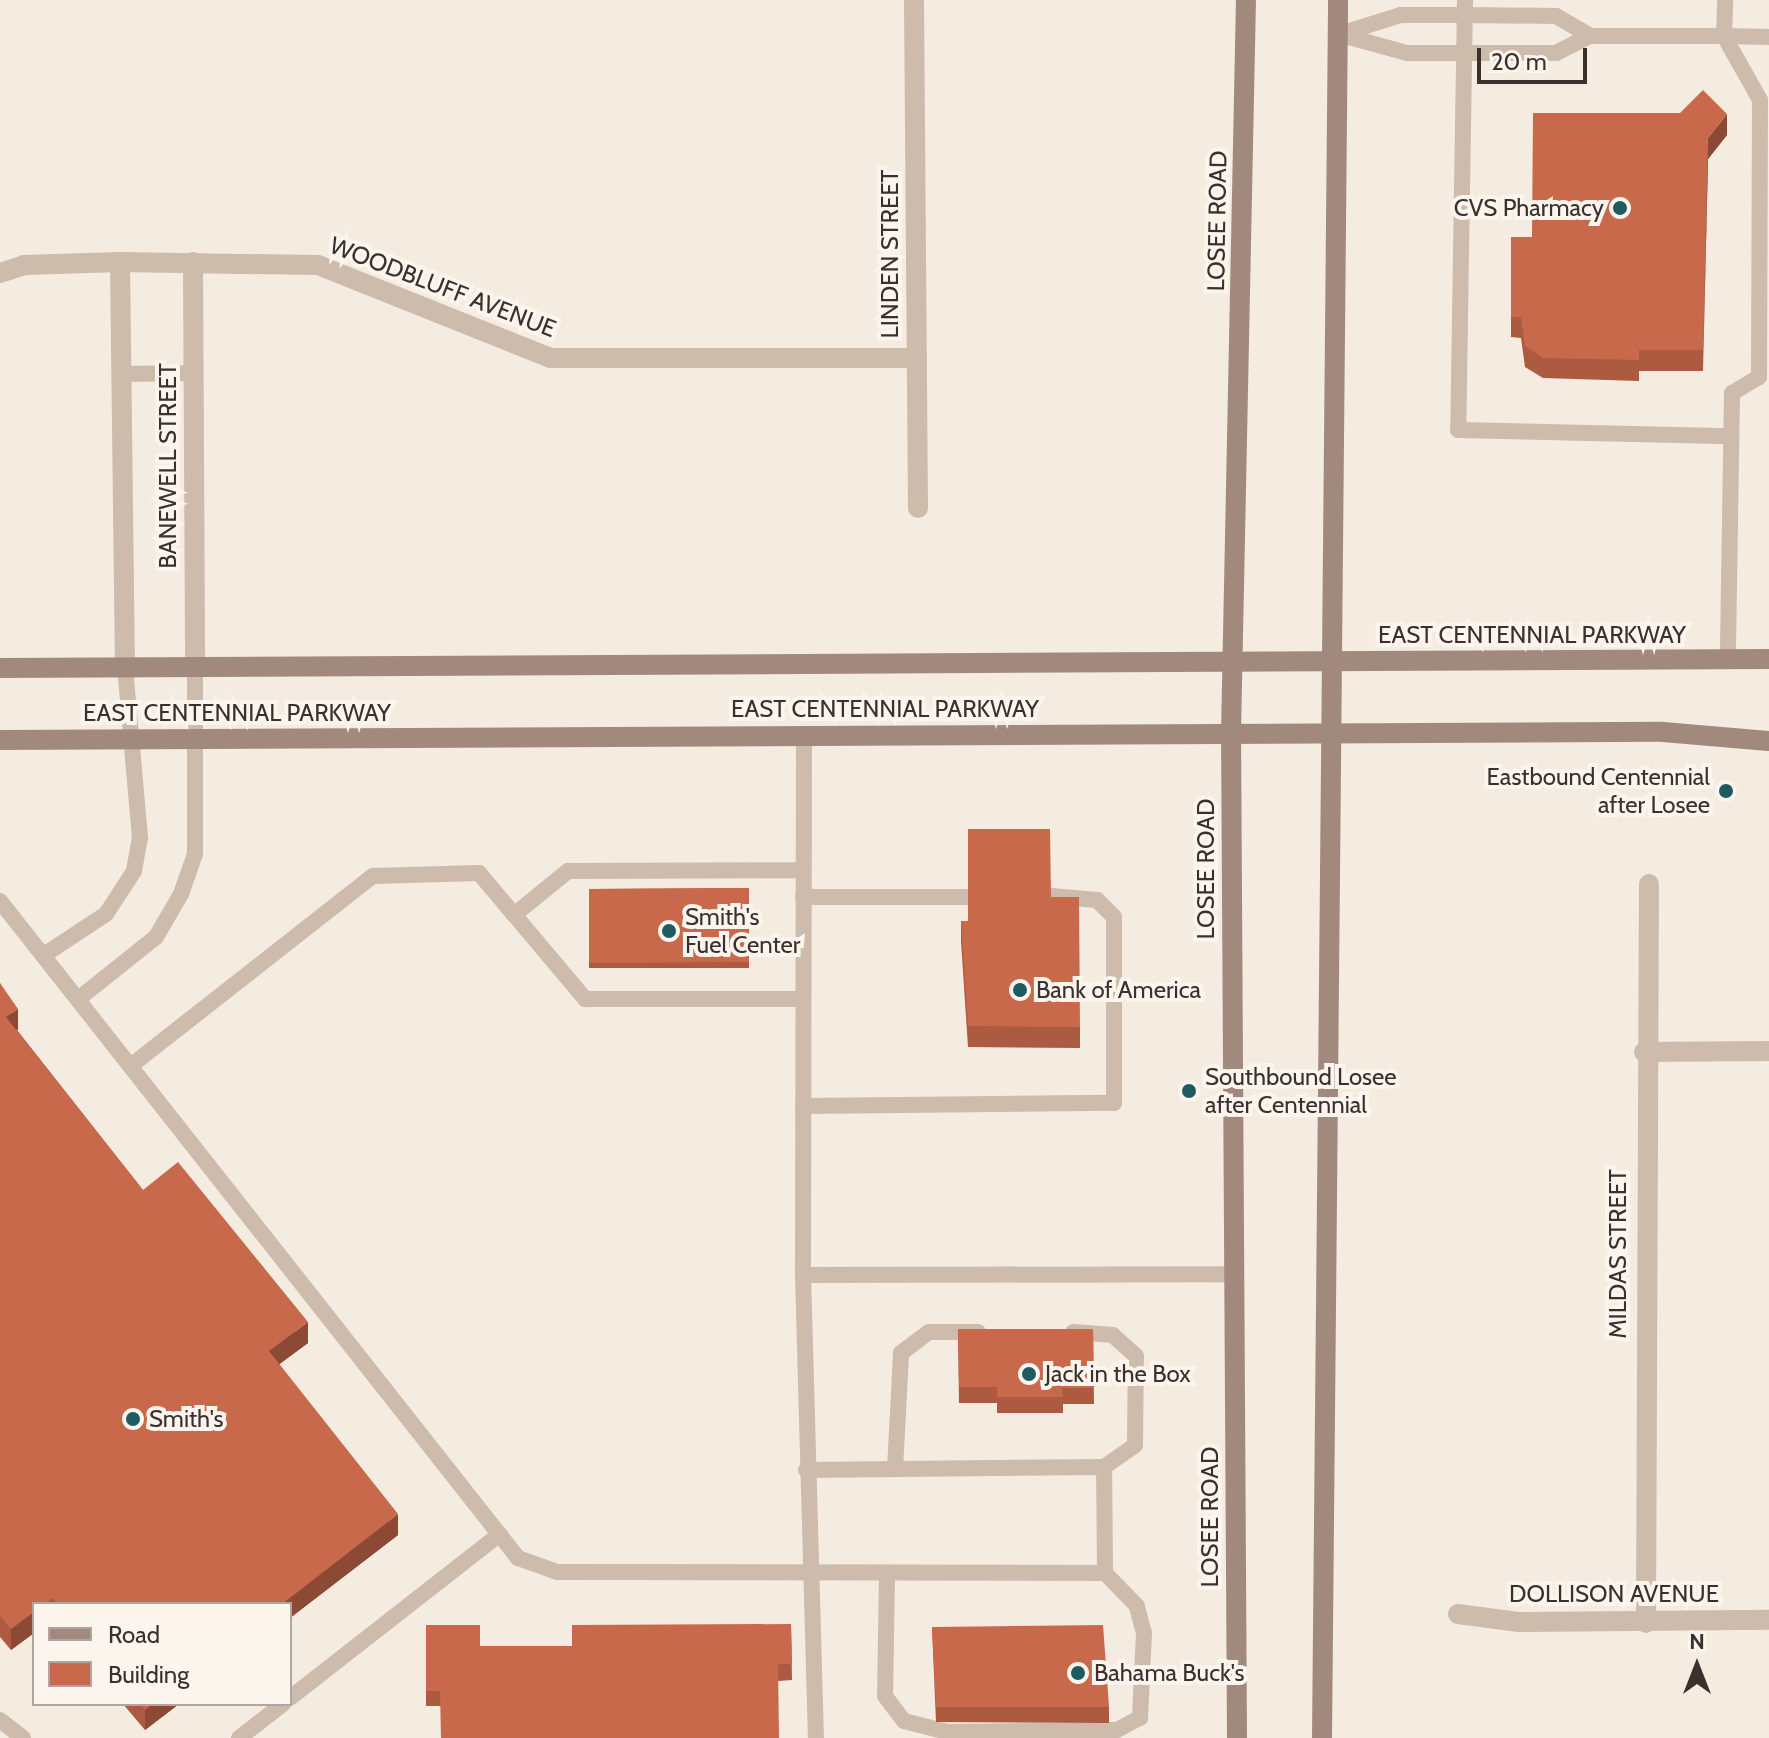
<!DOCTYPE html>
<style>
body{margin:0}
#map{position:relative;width:1769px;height:1738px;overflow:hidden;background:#f4ebe1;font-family:Cabin,sans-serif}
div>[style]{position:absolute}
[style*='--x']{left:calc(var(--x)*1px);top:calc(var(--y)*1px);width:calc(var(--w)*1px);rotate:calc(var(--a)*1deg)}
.lane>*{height:16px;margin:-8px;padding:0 8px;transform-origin:8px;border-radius:8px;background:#cdbbac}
.street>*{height:20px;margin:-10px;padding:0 10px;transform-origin:10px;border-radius:10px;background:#cdbbac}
.secondary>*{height:20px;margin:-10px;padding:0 10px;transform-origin:10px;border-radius:10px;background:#a18a7d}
.wall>*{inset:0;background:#ac5a40}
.shaded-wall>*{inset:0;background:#8c4a34}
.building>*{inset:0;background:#c8694b}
.dots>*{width:22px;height:22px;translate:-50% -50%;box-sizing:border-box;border:4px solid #fbf5ee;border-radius:50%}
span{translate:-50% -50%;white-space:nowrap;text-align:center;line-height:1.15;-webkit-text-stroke:8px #fbf5ee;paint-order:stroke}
.poi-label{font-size:24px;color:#3b302b}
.right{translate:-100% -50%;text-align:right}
.left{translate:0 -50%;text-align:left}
.street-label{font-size:24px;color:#3b302b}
.legend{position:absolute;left:32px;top:1602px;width:260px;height:104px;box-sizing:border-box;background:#fbf5ee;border:2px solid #aea6a0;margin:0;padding:10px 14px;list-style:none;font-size:24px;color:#3b302b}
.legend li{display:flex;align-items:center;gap:16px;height:40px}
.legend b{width:40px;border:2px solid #aea6a0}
.north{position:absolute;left:1657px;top:1626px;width:80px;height:80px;-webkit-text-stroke:6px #fbf5ee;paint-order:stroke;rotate:0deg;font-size:22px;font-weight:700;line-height:32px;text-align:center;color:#3b302b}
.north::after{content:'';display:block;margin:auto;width:28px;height:36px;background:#3b302b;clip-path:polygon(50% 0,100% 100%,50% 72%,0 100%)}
.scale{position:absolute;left:1477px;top:48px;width:110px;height:36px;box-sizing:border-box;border:4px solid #3b302b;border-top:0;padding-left:10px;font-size:24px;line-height:28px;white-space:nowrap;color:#3b302b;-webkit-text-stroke:6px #fbf5ee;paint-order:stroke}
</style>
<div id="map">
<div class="lane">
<div style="--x:1465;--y:0;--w:430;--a:90.9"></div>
<div style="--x:1458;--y:430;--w:273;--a:1.3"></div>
<div style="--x:1338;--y:34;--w:72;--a:15.4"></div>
<div style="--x:1407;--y:53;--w:149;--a:0"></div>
<div style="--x:1556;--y:53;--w:38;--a:-27"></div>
<div style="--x:1590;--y:36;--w:134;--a:0"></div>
<div style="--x:1724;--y:36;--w:36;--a:-88"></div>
<div style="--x:1340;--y:34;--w:64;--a:-17.3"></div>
<div style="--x:1401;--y:15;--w:64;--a:0"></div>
<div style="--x:1465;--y:15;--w:91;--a:0.6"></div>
<div style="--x:1556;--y:16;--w:39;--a:30"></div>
<div style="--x:1724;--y:36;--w:73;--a:60.6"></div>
<div style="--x:1760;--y:100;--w:277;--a:90.2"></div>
<div style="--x:1759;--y:377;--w:31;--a:149"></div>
<div style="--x:1732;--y:393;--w:266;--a:90.9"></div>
<div style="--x:1724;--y:36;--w:45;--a:1.3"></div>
<div style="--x:121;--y:374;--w:73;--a:-0.8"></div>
<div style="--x:804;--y:736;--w:539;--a:90.11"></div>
<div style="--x:803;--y:1275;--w:463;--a:88.4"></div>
<div style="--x:803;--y:897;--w:165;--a:0"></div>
<div style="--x:0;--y:901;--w:837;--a:51.75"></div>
<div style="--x:518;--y:1558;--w:41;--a:19.7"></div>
<div style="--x:557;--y:1572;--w:548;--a:0.1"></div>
<div style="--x:1105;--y:1573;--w:106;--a:-90.5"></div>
<div style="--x:514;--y:915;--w:70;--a:-39.2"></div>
<div style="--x:568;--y:871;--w:235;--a:-0.2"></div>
<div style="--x:47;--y:953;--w:71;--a:-33.5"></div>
<div style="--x:106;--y:914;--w:51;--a:-56.9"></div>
<div style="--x:134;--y:871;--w:34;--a:-80"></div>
<div style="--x:140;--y:838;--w:172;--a:-95"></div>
<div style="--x:82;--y:996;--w:95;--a:-38.6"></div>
<div style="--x:156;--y:937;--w:50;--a:-59.8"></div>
<div style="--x:181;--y:894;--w:42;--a:-70.7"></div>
<div style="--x:195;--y:854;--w:184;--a:-90"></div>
<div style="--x:133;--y:1064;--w:305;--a:-38.1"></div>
<div style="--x:373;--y:876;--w:106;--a:-1.6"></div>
<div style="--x:479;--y:873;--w:165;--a:49.9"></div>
<div style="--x:585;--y:999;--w:218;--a:0"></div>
<div style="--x:803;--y:1106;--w:311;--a:-0.6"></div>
<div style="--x:1114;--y:1103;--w:186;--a:-90"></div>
<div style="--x:1114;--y:917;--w:24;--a:-135"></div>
<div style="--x:1097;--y:900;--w:46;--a:-175"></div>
<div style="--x:803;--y:1275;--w:431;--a:-0.1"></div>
<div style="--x:895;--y:1469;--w:116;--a:-87"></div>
<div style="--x:901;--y:1353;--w:35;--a:-37"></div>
<div style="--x:929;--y:1332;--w:49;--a:0"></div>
<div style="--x:806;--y:1470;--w:298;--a:-0.6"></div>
<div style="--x:1104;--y:1467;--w:38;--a:-35"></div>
<div style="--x:1135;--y:1445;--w:89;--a:-89.4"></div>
<div style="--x:1136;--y:1356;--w:31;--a:-138"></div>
<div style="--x:1113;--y:1335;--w:40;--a:-175.7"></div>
<div style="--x:887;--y:1574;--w:122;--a:90.9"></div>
<div style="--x:885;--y:1696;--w:31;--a:53"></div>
<div style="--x:904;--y:1721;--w:44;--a:14.3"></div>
<div style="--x:947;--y:1732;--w:170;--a:-0.7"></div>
<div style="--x:1117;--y:1730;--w:26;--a:-28"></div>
<div style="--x:1140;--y:1718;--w:85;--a:-87.3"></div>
<div style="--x:1144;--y:1633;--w:28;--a:-105"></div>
<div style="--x:1137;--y:1606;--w:46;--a:-134.1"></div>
<div style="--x:290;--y:1698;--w:266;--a:-38"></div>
<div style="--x:0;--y:1720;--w:29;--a:38"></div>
<div style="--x:239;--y:1738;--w:56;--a:-37.7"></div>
</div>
<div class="street">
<div style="--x:914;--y:0;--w:508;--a:89.55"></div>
<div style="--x:120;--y:262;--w:405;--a:89.3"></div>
<div style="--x:193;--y:262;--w:408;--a:89.7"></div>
<div style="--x:0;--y:273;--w:25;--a:-18"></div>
<div style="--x:24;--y:265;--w:96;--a:-1.8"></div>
<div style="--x:120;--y:262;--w:198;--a:0.9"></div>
<div style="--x:318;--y:265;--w:250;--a:21.8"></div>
<div style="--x:550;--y:358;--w:367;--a:0"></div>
<div style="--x:1644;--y:1052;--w:125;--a:-0.5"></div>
<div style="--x:1458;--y:1614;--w:62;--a:7.5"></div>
<div style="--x:1519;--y:1622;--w:250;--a:-0.5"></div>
<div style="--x:1646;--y:1623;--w:739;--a:-89.77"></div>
</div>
<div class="secondary">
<div style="--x:0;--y:668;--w:1769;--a:-0.29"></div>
<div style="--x:0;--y:740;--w:1663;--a:-0.28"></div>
<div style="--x:1663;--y:732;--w:106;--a:4.9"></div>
<div style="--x:1237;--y:1738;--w:1005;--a:-90.34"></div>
<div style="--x:1231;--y:733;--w:733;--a:-88.83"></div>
<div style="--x:1322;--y:1738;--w:1738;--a:-89.47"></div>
</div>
<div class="wall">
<div style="clip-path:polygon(1727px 135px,1708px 159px,1703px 371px,1639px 371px,1639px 381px,1543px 378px,1525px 367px,1521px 338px,1511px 337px,1511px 237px,1532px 237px)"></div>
<div style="clip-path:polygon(749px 888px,749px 968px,589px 968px,589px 889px)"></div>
<div style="clip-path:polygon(1051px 897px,1080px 1027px,1080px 1048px,968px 1047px,961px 941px,961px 921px,968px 921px)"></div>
<div style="clip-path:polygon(0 983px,18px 1029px,17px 1030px,143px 1190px,308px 1343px,279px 1364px,398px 1535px,290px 1618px,290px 1604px,34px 1604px,34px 1633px,11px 1650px,0 1637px)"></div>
<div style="clip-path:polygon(958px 1329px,1093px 1329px,1094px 1404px,1063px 1404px,1063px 1413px,997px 1413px,997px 1403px,959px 1403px)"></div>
<div style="clip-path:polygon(791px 1624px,792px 1680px,440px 1706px,426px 1706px,426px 1625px,480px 1646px,572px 1646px)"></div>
<div style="clip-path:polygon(932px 1627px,1109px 1707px,1109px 1723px,936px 1722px)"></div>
<div style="clip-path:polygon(123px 1704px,179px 1704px,145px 1730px)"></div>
</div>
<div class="shaded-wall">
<div style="clip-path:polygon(1727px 114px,1727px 135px,1708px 159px,1703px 371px,1708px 138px)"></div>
<div style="clip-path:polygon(18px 1009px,18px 1029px,6px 1038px,6px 1017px)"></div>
<div style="clip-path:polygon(308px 1322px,308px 1343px,269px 1372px,269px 1351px)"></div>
<div style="clip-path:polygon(398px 1514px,398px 1535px,290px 1618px,290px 1604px,282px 1604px)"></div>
<div style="clip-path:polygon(34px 1612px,34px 1633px,11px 1650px,11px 1629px)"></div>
<div style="clip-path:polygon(152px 1704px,179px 1704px,145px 1730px,145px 1710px)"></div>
</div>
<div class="building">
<div style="clip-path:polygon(1703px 90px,1727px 114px,1708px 138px,1703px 350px,1639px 350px,1639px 360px,1543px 358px,1525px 346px,1521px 317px,1511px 317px,1511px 237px,1532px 237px,1533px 113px,1680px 113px)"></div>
<div style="clip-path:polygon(968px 829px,1050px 829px,1051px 897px,1079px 897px,1080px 1027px,968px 1026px,961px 921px,968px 921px)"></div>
<div style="clip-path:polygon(749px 888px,749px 962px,589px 963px,589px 889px)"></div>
<div style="clip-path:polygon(0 983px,18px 1009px,6px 1017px,143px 1190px,178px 1162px,308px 1322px,269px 1351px,398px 1514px,282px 1604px,57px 1604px,53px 1598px,45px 1604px,34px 1604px,34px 1612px,11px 1629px,0 1616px)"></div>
<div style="clip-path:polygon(958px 1329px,1093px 1329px,1094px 1388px,1062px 1388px,1063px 1397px,997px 1397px,997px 1387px,959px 1387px)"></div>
<div style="clip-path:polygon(791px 1624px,792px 1664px,778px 1664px,779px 1738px,441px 1738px,440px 1691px,426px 1691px,426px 1625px,480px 1625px,480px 1646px,572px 1646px,572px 1625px)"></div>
<div style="clip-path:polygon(1103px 1625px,1109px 1707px,936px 1707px,932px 1627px)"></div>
<div style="clip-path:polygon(140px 1704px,152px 1704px,145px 1710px)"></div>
</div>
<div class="dots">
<div style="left:1620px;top:208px;background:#1f5a5e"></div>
<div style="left:1726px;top:791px;background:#1f5a5e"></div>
<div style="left:669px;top:931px;background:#1f5a5e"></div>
<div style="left:1020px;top:990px;background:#1f5a5e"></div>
<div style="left:1189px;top:1091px;background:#1f5a5e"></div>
<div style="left:1029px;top:1374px;background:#1f5a5e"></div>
<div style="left:133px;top:1419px;background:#1f5a5e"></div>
<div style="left:1078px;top:1673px;background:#1f5a5e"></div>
</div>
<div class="poi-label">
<span class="right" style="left:1604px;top:208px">CVS Pharmacy</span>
<span class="right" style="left:1710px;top:791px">Eastbound Centennial<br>after Losee</span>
<span class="left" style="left:685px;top:931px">Smith's<br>Fuel Center</span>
<span class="left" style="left:1036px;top:990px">Bank of America</span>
<span class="left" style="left:1205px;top:1091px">Southbound Losee<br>after Centennial</span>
<span class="left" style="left:1045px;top:1374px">Jack in the Box</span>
<span class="left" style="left:149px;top:1419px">Smith's</span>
<span class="left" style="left:1094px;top:1673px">Bahama Buck's</span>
</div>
<div class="street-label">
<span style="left:1217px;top:221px;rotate:-89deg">LOSEE ROAD</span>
<span style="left:890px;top:254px;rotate:-90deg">LINDEN STREET</span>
<span style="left:443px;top:287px;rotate:21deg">WOODBLUFF AVENUE</span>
<span style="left:168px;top:466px;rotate:-90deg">BANEWELL STREET</span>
<span style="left:1532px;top:635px">EAST CENTENNIAL PARKWAY</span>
<span style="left:885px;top:709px">EAST CENTENNIAL PARKWAY</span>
<span style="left:237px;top:713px">EAST CENTENNIAL PARKWAY</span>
<span style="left:1206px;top:869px;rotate:-90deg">LOSEE ROAD</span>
<span style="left:1618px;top:1254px;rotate:-90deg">MILDAS STREET</span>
<span style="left:1210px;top:1517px;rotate:-90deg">LOSEE ROAD</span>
<span style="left:1614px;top:1594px">DOLLISON AVENUE</span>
</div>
<ul class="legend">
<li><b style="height:10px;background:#a18a7d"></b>Road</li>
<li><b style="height:22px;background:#c8694b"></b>Building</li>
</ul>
<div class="north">N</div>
<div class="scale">20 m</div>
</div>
